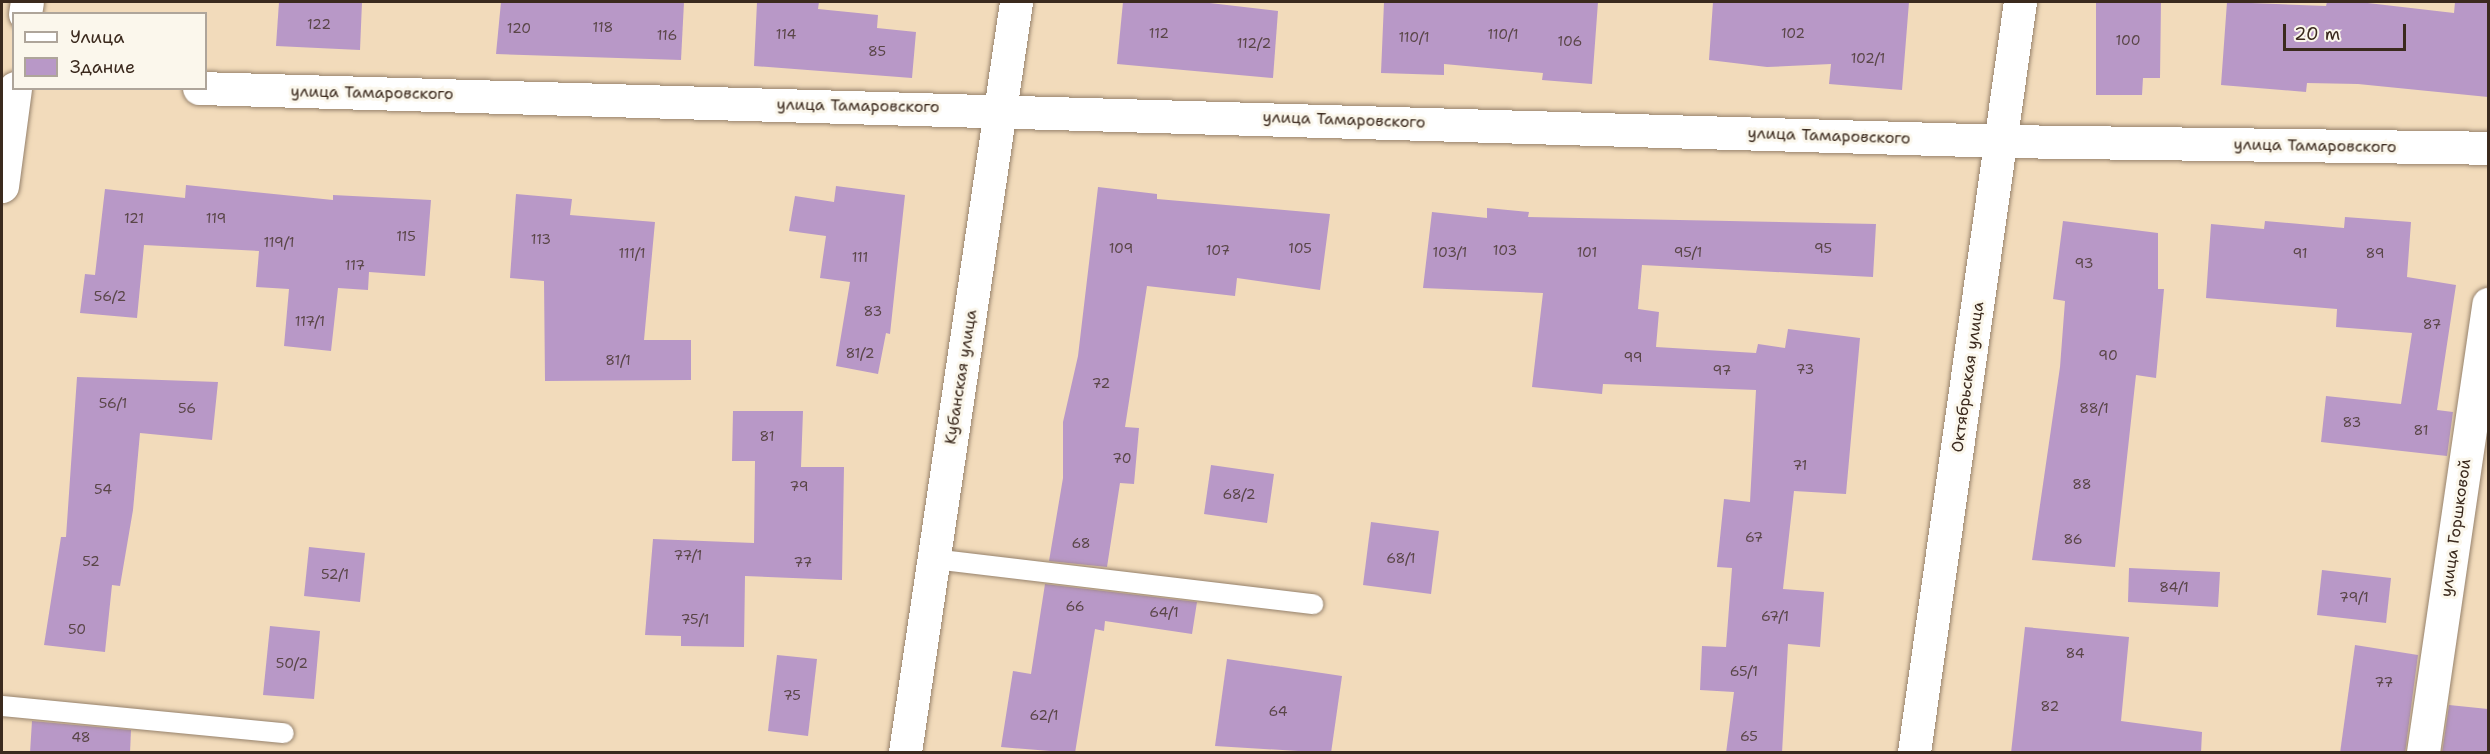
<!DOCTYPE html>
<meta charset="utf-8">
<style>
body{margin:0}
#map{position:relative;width:2490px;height:754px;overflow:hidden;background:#f2dbbb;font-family:"Shantell Sans",sans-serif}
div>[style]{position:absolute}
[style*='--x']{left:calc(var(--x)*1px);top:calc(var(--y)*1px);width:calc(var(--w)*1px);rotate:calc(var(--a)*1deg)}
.building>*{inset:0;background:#b898c7}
.roads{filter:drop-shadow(0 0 2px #96826c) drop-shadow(0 0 2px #96826c)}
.lane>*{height:20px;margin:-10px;padding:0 10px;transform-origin:10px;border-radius:10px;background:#fff}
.street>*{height:33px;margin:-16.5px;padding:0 16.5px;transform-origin:16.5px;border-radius:16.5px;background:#fff}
span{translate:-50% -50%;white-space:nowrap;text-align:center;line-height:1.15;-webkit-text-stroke:6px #fbf7ec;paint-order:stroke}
.number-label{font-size:14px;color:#5a4648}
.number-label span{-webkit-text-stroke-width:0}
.street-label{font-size:16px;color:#3b2a1e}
.frame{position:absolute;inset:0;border:3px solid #3b2a1e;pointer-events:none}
.legend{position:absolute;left:12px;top:12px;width:195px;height:78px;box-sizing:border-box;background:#fbf7ec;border:2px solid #aea59a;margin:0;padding:8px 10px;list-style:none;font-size:18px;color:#3b2a1e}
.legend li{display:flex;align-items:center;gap:12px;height:30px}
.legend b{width:30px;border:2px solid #aea59a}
.scale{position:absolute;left:2283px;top:24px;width:123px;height:27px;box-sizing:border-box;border:3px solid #3b2a1e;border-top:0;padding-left:8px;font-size:18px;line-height:21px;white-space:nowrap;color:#3b2a1e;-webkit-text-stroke:4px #fbf7ec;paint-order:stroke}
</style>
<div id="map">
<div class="building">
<div style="clip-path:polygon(279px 2px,362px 2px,360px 50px,276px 46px)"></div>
<div style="clip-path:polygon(501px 2px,684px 2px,681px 60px,496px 54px)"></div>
<div style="clip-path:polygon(757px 2px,819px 2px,818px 9px,878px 15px,877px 28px,916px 32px,912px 78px,754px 66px)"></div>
<div style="clip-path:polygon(1123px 2px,1201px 2px,1278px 11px,1273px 78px,1117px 64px)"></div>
<div style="clip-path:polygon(1384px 2px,1598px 2px,1592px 84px,1542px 80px,1543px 73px,1444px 64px,1444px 75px,1381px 73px)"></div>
<div style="clip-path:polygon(1713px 2px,1909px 2px,1902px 90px,1829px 84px,1831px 64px,1767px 67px,1709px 60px)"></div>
<div style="clip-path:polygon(2096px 2px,2161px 2px,2160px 78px,2143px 78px,2142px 95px,2096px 95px)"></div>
<div style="clip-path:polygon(2227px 2px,2326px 6px,2327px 2px,2359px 2px,2454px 13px,2455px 2px,2488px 2px,2488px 97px,2358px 84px,2307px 83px,2306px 92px,2221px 85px)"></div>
<div style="clip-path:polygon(186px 185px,333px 200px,333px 195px,431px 200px,425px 276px,369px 272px,368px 290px,338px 288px,331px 351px,284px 346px,289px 289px,256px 287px,259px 251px,144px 245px,137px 318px,80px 313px,85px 274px,95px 275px,105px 189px,185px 198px)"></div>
<div style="clip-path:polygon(836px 186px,905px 195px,890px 334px,886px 333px,878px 374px,836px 366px,850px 282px,820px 278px,826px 236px,789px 231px,795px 196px,834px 202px)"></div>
<div style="clip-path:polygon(1098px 187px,1157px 194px,1157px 199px,1330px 214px,1320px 290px,1237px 278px,1235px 296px,1147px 286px,1125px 427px,1139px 428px,1134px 484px,1120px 483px,1107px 567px,1049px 561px,1063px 478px,1063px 422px,1078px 356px)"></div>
<div style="clip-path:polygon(516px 194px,572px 199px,570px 215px,655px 222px,644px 340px,691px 340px,691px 380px,545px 381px,544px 281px,510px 278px)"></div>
<div style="clip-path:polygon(1487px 208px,1529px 212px,1528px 217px,1876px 224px,1873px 277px,1642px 265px,1638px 309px,1659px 312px,1656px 347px,1756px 353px,1758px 344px,1785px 348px,1788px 329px,1860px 338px,1846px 494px,1794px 491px,1783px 589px,1824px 592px,1820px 647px,1788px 644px,1782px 753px,1726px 753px,1734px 692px,1700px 690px,1702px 646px,1726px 647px,1732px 568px,1717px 567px,1724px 499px,1750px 502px,1756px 390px,1603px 384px,1602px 394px,1532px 387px,1543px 293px,1423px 288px,1432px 212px,1487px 218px)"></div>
<div style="clip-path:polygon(2345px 217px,2411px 222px,2407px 277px,2456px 285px,2437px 410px,2453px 412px,2447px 456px,2321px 442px,2326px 396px,2401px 404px,2412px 333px,2336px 327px,2337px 309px,2206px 298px,2211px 224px,2264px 229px,2265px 221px,2344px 228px)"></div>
<div style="clip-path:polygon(2063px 221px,2158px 233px,2158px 289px,2164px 289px,2156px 378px,2136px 375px,2115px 567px,2032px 560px,2060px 367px,2065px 301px,2053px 299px)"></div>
<div style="clip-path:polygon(77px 377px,218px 382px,212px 440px,140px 433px,133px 510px,120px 586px,112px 585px,105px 652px,44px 645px,61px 537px,66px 537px)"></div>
<div style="clip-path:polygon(733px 411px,803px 411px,801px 467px,844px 467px,842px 580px,745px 576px,744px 647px,681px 646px,681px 636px,645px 635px,653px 539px,754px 543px,755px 461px,732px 461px)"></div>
<div style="clip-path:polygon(1211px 465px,1274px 474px,1267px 523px,1204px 514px)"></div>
<div style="clip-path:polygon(1371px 522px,1439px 531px,1431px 594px,1363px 585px)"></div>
<div style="clip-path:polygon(309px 547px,365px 553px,360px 602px,304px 596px)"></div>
<div style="clip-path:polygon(2129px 568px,2220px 572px,2218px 607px,2128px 602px)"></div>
<div style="clip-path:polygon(2322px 570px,2391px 578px,2386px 623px,2317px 615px)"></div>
<div style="clip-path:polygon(1045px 584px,1197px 602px,1192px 634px,1105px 621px,1104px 631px,1095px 629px,1075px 753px,1001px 747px,1013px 671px,1031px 674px)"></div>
<div style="clip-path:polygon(270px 626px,320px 631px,314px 699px,263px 695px)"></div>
<div style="clip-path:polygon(2025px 627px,2129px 637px,2121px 721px,2202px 732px,2201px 753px,2011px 753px)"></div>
<div style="clip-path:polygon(2355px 645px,2418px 655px,2405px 753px,2340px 753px)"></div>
<div style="clip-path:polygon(777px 655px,817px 659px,808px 736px,768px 731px)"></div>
<div style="clip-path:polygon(1227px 659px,1342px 676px,1331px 753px,1215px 746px)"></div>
<div style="clip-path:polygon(2449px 705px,2488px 709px,2488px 753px,2442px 753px)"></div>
<div style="clip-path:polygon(32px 721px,131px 730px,130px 753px,30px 753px)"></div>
</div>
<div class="roads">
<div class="lane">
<div style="--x:934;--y:559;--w:382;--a:6.8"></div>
<div style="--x:2;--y:706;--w:283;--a:5.5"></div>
</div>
<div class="street">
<div style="--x:25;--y:14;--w:12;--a:-81"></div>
<div style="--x:199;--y:88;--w:1804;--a:1.68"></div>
<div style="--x:2002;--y:141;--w:486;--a:0.8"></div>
<div style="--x:2;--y:186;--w:99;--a:-82.4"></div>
<div style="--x:905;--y:752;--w:758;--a:-81.58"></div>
<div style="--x:1914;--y:752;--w:757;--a:-81.96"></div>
<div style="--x:2423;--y:752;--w:453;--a:-81.7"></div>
</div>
</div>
<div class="number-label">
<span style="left:319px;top:24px">122</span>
<span style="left:603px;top:27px">118</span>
<span style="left:519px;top:28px">120</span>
<span style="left:1159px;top:33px">112</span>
<span style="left:1793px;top:33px">102</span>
<span style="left:786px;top:34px">114</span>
<span style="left:1503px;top:34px">110/1</span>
<span style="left:667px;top:35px">116</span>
<span style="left:1414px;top:37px">110/1</span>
<span style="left:2128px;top:40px">100</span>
<span style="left:1570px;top:41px">106</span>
<span style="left:1254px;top:43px">112/2</span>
<span style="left:877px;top:51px">85</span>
<span style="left:1868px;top:58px">102/1</span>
<span style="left:134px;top:218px">121</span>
<span style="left:216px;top:218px">119</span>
<span style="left:406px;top:236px">115</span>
<span style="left:541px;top:239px">113</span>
<span style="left:279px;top:242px">119/1</span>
<span style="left:1121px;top:248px">109</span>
<span style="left:1300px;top:248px">105</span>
<span style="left:1823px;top:248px">95</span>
<span style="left:1218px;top:250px">107</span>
<span style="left:1505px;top:250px">103</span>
<span style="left:1450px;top:252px">103/1</span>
<span style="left:1587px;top:252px">101</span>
<span style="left:1688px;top:252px">95/1</span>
<span style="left:632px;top:253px">111/1</span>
<span style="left:2300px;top:253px">91</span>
<span style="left:2375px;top:253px">89</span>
<span style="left:860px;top:257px">111</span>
<span style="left:2084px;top:263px">93</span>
<span style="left:355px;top:265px">117</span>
<span style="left:110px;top:296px">56/2</span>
<span style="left:873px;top:311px">83</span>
<span style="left:310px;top:321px">117/1</span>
<span style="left:2432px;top:324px">87</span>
<span style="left:860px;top:353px">81/2</span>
<span style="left:2108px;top:355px">90</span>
<span style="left:1633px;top:357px">99</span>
<span style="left:618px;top:360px">81/1</span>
<span style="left:1805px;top:369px">73</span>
<span style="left:1722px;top:370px">97</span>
<span style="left:1101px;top:383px">72</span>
<span style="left:113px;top:403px">56/1</span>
<span style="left:187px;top:408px">56</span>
<span style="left:2094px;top:408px">88/1</span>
<span style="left:2352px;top:422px">83</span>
<span style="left:2421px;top:430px">81</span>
<span style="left:767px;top:436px">81</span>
<span style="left:1122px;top:458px">70</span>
<span style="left:1800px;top:465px">71</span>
<span style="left:2082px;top:484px">88</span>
<span style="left:799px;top:486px">79</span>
<span style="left:103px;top:489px">54</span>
<span style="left:1239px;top:494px">68/2</span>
<span style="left:1754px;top:537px">67</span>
<span style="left:2073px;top:539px">86</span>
<span style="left:1081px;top:543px">68</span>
<span style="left:688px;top:555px">77/1</span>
<span style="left:1401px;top:558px">68/1</span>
<span style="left:91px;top:561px">52</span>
<span style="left:803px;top:562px">77</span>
<span style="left:335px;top:574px">52/1</span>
<span style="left:2174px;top:587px">84/1</span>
<span style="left:2354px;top:597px">79/1</span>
<span style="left:1075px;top:606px">66</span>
<span style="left:1164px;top:612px">64/1</span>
<span style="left:1775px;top:616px">67/1</span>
<span style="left:695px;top:619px">75/1</span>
<span style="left:77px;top:629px">50</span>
<span style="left:2075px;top:653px">84</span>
<span style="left:292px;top:663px">50/2</span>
<span style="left:1744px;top:671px">65/1</span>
<span style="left:2384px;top:682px">77</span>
<span style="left:792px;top:695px">75</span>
<span style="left:2050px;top:706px">82</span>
<span style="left:1278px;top:711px">64</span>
<span style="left:1044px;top:715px">62/1</span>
<span style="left:1749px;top:736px">65</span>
<span style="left:81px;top:737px">48</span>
</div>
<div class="street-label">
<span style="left:372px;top:93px;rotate:1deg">улица Тамаровского</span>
<span style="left:858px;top:106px;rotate:1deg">улица Тамаровского</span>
<span style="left:1344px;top:120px;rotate:2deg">улица Тамаровского</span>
<span style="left:1829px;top:136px;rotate:2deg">улица Тамаровского</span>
<span style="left:2315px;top:146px;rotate:1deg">улица Тамаровского</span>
<span style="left:961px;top:377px;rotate:-81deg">Кубанская улица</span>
<span style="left:1968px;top:377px;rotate:-82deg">Октябрьская улица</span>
<span style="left:2456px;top:528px;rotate:-82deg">улица Горшковой</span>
</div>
<div class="frame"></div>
<ul class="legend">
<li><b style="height:8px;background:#fff"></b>Улица</li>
<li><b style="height:16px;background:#b898c7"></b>Здание</li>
</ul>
<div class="scale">20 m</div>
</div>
